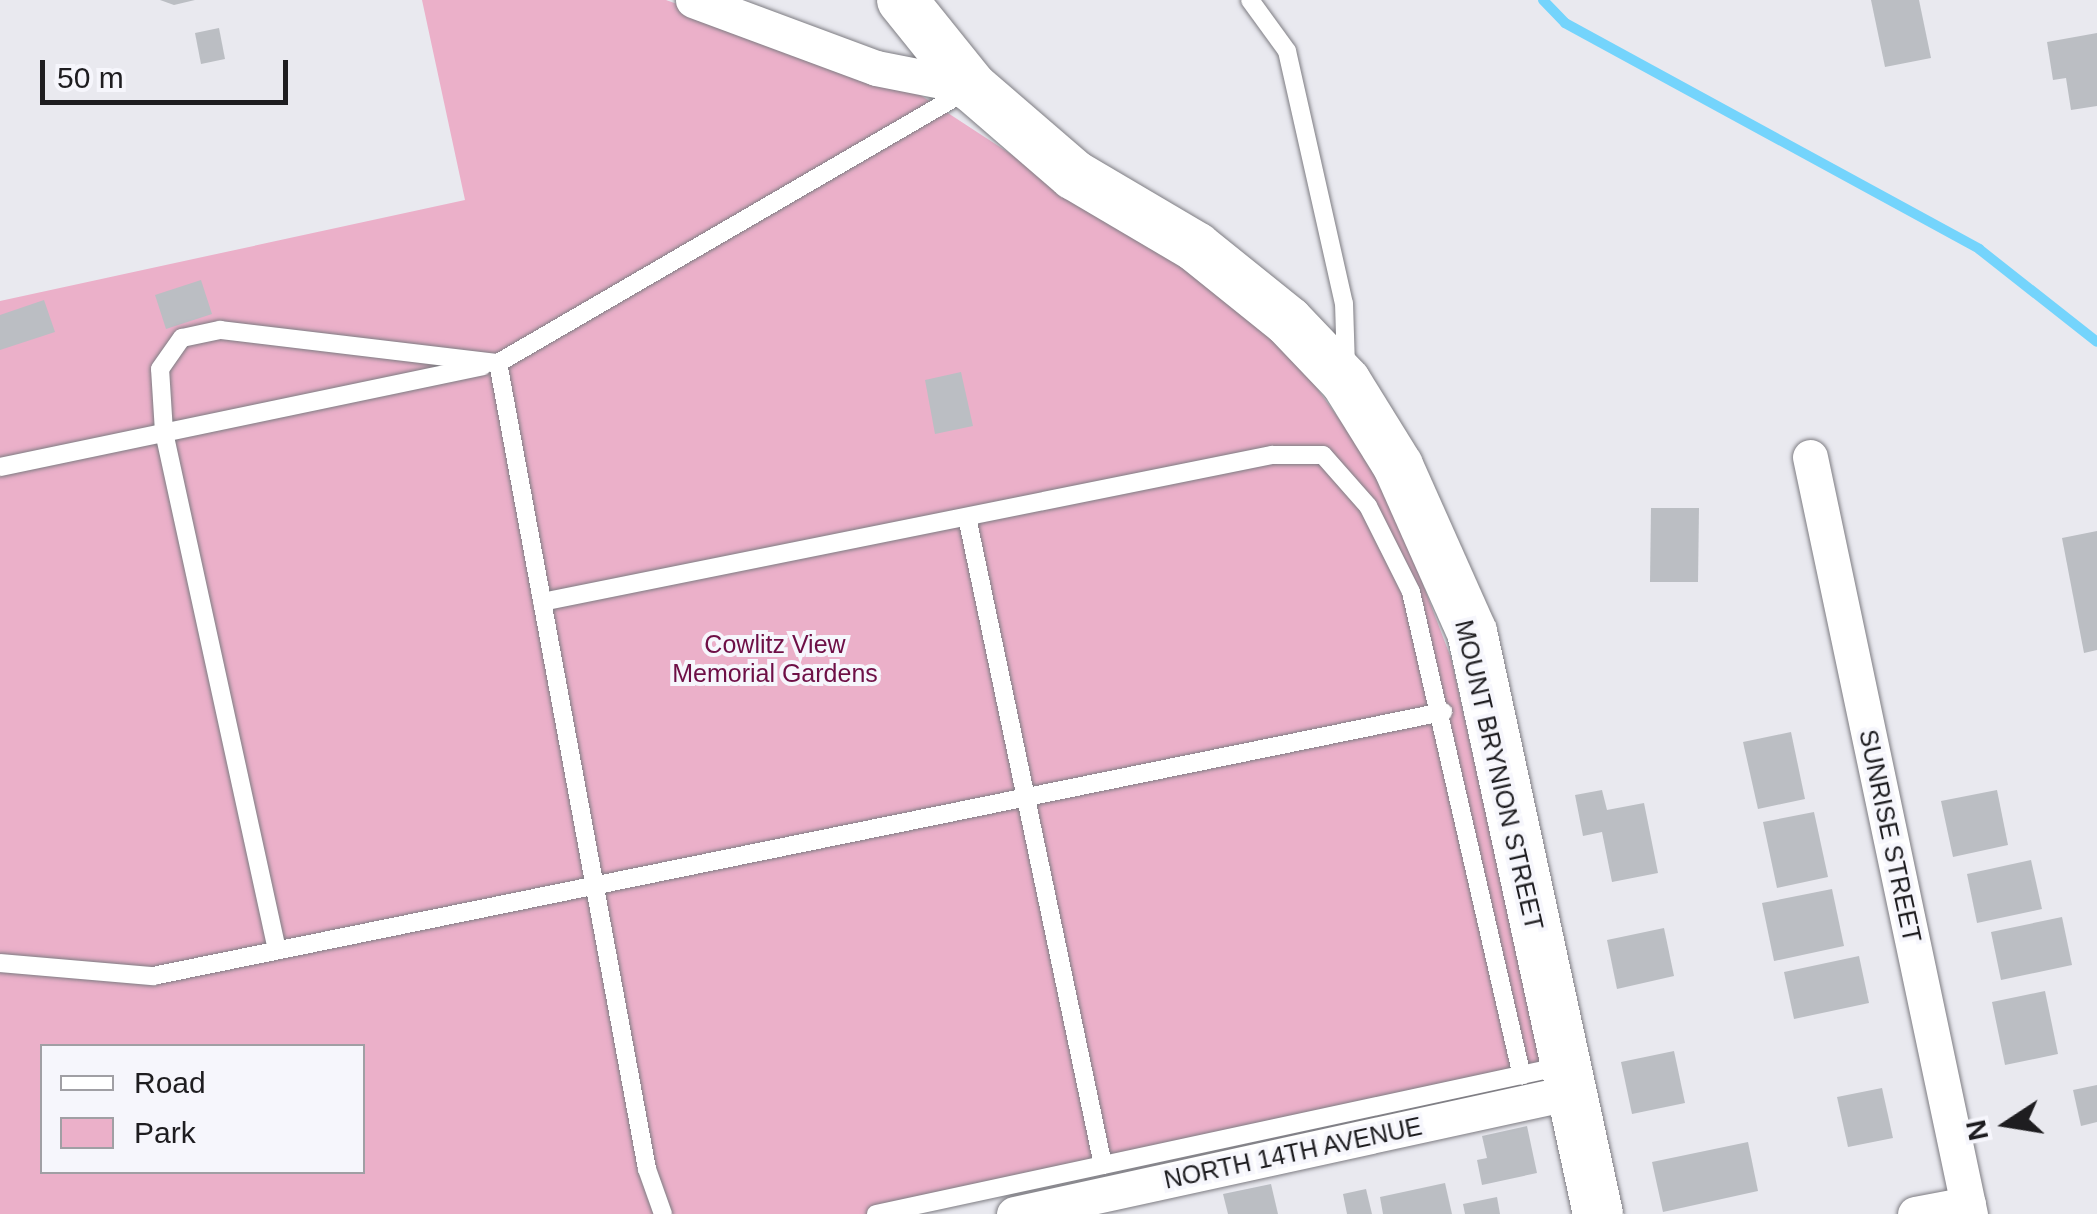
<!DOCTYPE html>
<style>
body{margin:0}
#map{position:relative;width:2097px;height:1214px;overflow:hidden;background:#e9e9ef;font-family:Arial,sans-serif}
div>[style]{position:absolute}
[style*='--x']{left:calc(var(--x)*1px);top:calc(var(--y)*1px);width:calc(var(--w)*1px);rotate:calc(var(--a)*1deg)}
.green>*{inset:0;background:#ebb0c9}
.stream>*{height:10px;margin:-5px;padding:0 5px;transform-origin:5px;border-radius:5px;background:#74d4fc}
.building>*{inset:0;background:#bbbec3}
.roads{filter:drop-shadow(0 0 2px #7d7c82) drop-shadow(0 0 2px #7d7c82)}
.lane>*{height:18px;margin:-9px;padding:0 9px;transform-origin:9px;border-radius:9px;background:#fff}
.street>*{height:35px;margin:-17.5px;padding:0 17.5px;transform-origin:17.5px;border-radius:17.5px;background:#fff}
.secondary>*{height:50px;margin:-25px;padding:0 25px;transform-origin:25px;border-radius:25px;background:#fff}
span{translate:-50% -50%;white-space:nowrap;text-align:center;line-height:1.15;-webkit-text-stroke:8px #f6f6fc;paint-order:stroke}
.park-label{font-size:25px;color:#6e0f46}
.street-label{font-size:25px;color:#1e1d20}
.legend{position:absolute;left:40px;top:1044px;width:325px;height:130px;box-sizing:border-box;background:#f6f6fc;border:2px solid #a09fa4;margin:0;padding:12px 18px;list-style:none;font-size:30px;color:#1e1d20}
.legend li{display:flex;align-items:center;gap:20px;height:50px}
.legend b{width:50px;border:2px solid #a09fa4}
.north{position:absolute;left:1957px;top:1074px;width:100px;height:100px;-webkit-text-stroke:8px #f6f6fc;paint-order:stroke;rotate:258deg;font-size:28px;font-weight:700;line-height:40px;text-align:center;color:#1e1d20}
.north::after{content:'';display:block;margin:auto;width:35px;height:45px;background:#1e1d20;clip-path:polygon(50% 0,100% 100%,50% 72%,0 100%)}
.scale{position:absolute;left:40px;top:60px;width:248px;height:45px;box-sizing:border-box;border:5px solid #1e1d20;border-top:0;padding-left:12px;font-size:30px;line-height:35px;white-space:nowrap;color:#1e1d20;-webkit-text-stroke:8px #f6f6fc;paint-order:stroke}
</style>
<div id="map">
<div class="green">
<div style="clip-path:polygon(evenodd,422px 0,666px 0,908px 87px,1247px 308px,1309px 377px,1384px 482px,1451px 658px,1546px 1080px,901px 1214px,0 1214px,0 301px,465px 200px,422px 0,42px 1046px,362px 1046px,362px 1172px,42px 1172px,42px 1046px)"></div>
</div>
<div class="stream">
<div style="--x:1543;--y:0;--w:32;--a:46"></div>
<div style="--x:1565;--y:23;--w:472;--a:28.6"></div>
<div style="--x:1979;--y:249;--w:150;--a:38.2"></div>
</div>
<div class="building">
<div style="clip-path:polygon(160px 0,195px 0,174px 5px)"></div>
<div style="clip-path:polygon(1871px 0,1919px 0,1931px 58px,1885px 67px)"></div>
<div style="clip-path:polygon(219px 28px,225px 59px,201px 64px,195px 33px)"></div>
<div style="clip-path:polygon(2097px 33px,2097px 106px,2071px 110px,2066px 78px,2053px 80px,2047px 42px)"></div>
<div style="clip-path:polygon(201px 280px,212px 314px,166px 329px,155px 295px)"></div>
<div style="clip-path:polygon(44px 300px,55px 332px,0 350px,0 315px)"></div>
<div style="clip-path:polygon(961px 372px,973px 426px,935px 434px,925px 380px)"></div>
<div style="clip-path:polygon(1651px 508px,1699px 508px,1698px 582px,1650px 582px)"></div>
<div style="clip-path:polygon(2097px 531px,2097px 650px,2084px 653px,2062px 538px)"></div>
<div style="clip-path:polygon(1791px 732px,1805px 799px,1758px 809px,1743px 742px)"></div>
<div style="clip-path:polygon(1602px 790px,1607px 810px,1644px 803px,1658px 873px,1612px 882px,1602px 832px,1583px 836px,1575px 795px)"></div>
<div style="clip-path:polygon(1997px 790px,2008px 845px,1953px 857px,1941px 801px)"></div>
<div style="clip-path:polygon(1814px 812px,1828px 877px,1777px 888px,1763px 822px)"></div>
<div style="clip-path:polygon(2031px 860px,2042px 909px,1977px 923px,1967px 874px)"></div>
<div style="clip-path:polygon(1832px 889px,1844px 946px,1774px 961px,1762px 903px)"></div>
<div style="clip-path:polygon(2062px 917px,2072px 965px,2001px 980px,1991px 932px)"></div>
<div style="clip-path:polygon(1664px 928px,1674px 976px,1617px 989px,1607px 940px)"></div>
<div style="clip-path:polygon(1859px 956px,1869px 1003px,1794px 1019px,1784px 972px)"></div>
<div style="clip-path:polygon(2045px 991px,2058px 1054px,2005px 1065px,1992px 1002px)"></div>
<div style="clip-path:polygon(1674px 1051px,1685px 1103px,1632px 1114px,1621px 1062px)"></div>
<div style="clip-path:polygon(2097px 1085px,2097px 1122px,2081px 1126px,2073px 1090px)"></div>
<div style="clip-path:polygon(1882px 1088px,1893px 1138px,1848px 1147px,1837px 1097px)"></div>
<div style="clip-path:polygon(1527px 1126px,1537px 1173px,1482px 1185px,1477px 1160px,1487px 1158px,1482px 1136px)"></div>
<div style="clip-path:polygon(1748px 1142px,1758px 1191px,1663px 1212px,1652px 1162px)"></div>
<div style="clip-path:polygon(1445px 1183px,1452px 1214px,1383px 1214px,1380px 1197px)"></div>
<div style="clip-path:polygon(1271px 1184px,1278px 1214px,1228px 1214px,1223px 1194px)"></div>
<div style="clip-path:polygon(1366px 1189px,1372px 1214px,1347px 1214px,1343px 1194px)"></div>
<div style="clip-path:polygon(1497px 1197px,1500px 1214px,1465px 1214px,1463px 1204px)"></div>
</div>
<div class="roads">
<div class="lane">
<div style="--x:1250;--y:0;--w:63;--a:54"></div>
<div style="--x:1287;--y:51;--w:258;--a:77.3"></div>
<div style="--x:1344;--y:303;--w:63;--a:88.2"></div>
<div style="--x:0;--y:467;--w:493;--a:-11.8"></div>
<div style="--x:967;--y:517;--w:662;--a:78.15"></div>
<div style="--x:542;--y:602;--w:745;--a:-11.39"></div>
<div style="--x:1272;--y:455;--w:51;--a:0"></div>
<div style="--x:1323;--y:455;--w:68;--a:48.6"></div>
<div style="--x:1368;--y:506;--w:96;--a:63.4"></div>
<div style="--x:1411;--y:592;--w:496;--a:77.1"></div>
<div style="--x:277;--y:950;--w:530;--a:-102.31"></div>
<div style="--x:164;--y:432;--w:63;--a:-93.6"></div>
<div style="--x:160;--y:369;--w:38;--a:-55"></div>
<div style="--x:182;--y:338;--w:39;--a:-12"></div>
<div style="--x:220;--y:330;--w:280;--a:6.8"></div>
<div style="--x:0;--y:963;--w:154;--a:4.9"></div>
<div style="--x:153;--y:976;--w:1317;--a:-11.57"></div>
<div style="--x:663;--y:1214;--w:48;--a:-109.6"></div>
<div style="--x:647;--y:1169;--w:820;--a:-100.47"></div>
<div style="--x:498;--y:363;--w:541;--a:-30.17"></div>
<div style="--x:876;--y:1214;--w:703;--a:-12.16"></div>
</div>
<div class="street">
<div style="--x:693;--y:0;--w:195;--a:20.4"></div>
<div style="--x:876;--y:68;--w:98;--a:11.2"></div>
<div style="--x:1810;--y:457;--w:774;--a:78.07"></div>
<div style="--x:1014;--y:1214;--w:571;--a:-12.33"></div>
<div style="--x:1915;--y:1214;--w:54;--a:-10.7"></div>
</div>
<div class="secondary">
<div style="--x:902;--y:0;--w:112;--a:51.2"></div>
<div style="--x:972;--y:87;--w:135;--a:40.8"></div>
<div style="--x:1074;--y:175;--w:142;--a:30.5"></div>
<div style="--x:1196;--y:247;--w:118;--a:38.8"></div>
<div style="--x:1288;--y:321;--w:84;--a:46.4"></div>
<div style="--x:1346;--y:382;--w:99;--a:58.2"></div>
<div style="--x:1398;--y:466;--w:182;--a:66"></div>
<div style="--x:1472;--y:632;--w:595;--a:77.78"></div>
</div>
</div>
<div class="park-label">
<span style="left:775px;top:659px">Cowlitz View<br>Memorial Gardens</span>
</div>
<div class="street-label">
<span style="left:1499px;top:775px;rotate:77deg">MOUNT BRYNION STREET</span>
<span style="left:1890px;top:836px;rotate:78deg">SUNRISE STREET</span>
<span style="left:1293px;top:1153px;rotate:-12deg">NORTH 14TH AVENUE</span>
</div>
<ul class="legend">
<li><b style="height:12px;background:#fff"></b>Road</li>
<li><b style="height:28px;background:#ebb0c9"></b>Park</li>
</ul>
<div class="north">N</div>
<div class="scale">50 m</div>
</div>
